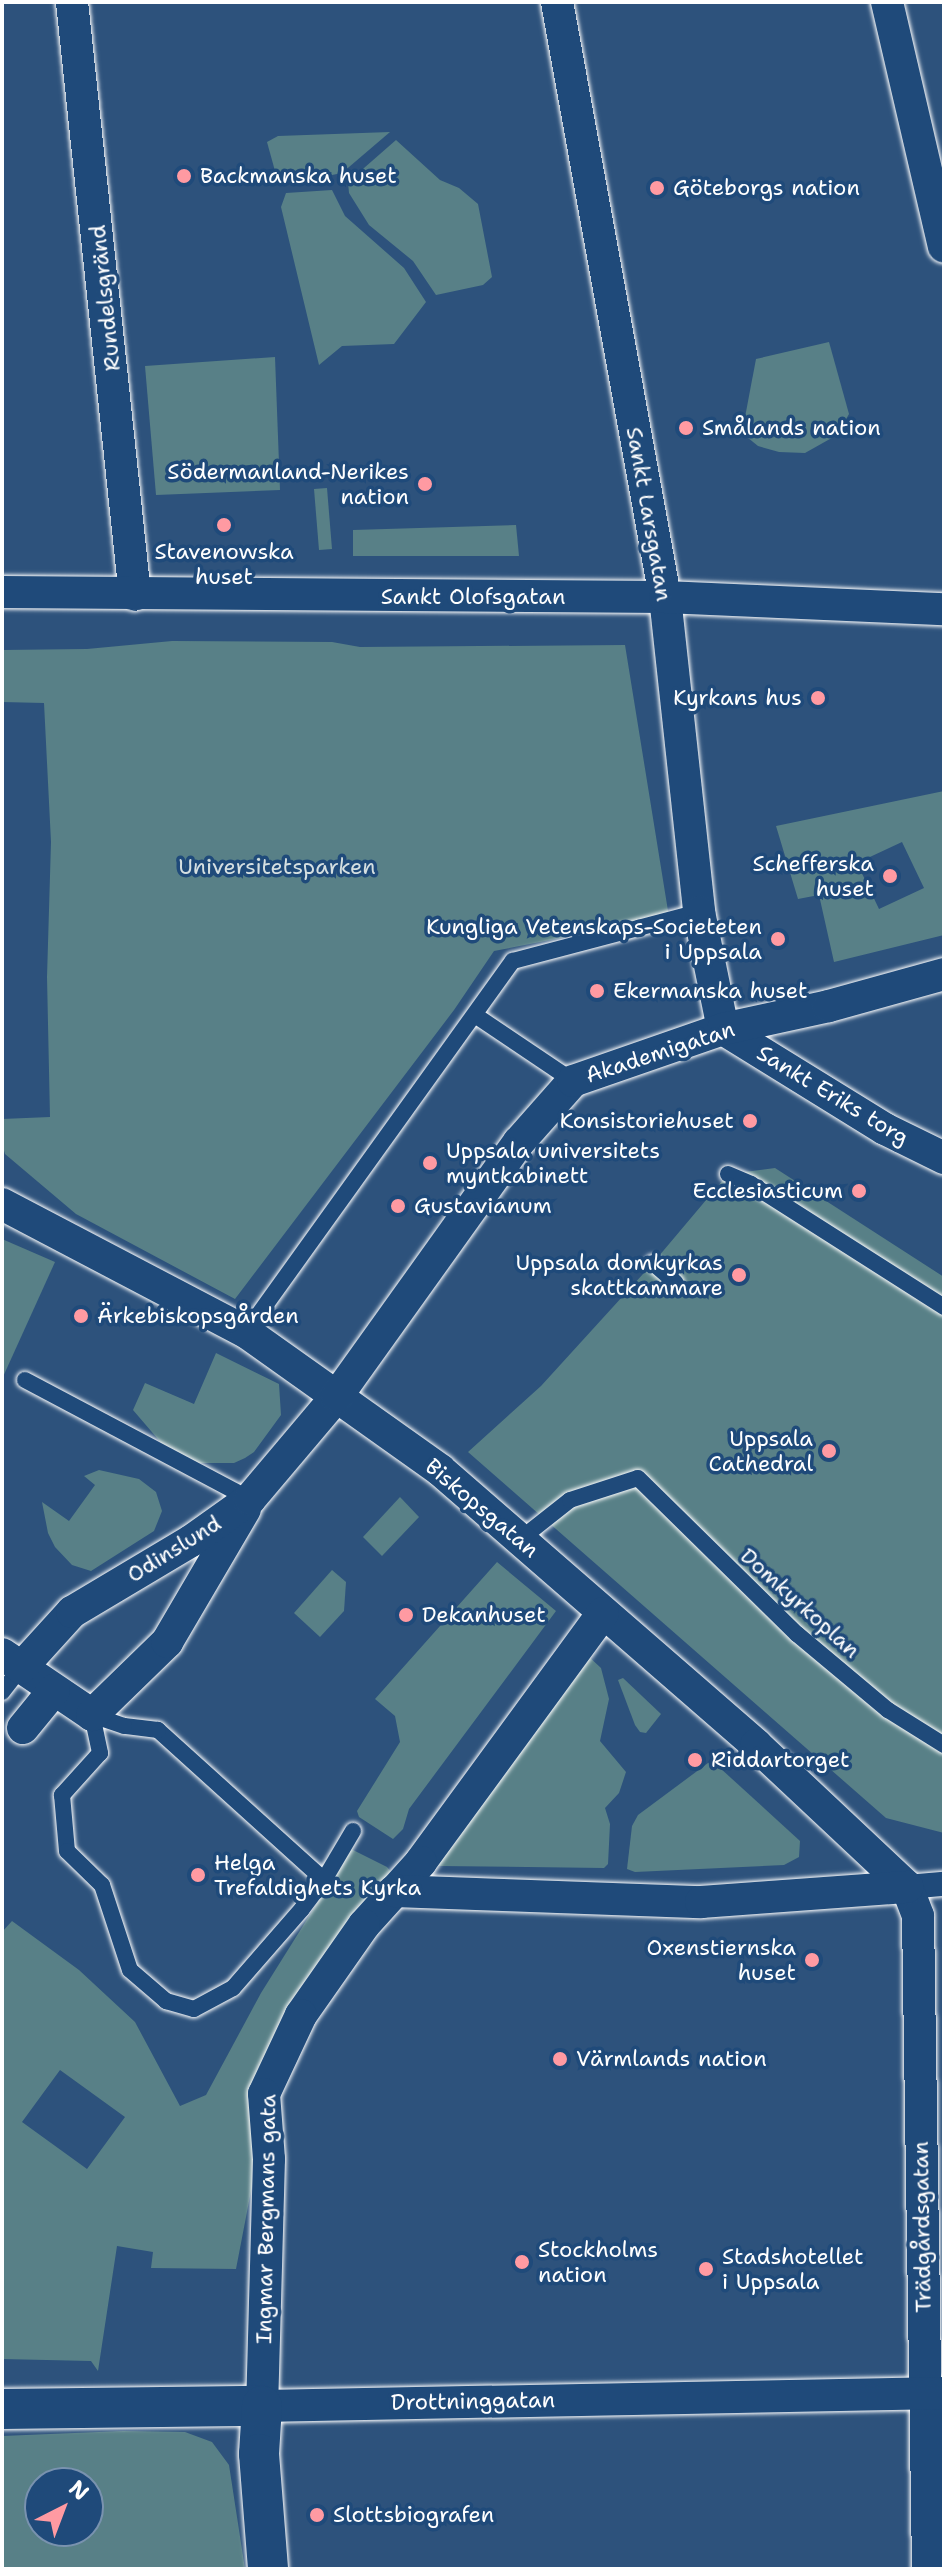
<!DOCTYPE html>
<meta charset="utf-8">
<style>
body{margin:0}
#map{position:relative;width:946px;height:2571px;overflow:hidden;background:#2d527c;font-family:"Shantell Sans",sans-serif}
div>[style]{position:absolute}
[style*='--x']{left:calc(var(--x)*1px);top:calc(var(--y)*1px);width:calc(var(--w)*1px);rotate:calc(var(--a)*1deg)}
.green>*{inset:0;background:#588087}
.roads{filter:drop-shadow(0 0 2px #fff) drop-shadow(0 0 2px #fff)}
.service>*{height:16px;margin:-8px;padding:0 8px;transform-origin:8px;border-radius:8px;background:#1f4a7a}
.pedestrian>*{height:24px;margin:-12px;padding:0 12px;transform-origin:12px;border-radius:12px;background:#1f4a7a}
.minor>*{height:32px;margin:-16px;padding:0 16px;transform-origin:16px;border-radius:16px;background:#1f4a7a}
.tertiary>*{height:40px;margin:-20px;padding:0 20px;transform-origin:20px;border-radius:20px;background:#1f4a7a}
.dots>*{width:22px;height:22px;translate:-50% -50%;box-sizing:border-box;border:4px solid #1f4a7a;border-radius:50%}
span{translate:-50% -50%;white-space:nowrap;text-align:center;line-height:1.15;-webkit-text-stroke:7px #1f4a7a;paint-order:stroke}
.poi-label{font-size:22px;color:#fff}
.left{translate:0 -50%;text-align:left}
.right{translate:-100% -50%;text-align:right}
.street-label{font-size:22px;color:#fff}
.park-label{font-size:22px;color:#d5dfe1}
.frame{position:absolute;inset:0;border:4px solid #fff;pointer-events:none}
.north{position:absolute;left:24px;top:2467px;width:80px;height:80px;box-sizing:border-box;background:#1f4a7a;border:2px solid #7992af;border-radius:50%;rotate:42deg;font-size:22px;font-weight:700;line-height:32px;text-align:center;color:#fff}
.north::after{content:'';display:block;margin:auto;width:28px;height:36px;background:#ff9aa2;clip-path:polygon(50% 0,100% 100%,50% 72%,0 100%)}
</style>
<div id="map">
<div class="green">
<div style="clip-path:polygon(390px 132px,342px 173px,322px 177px,275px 171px,267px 142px,278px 136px)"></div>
<div style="clip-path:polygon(396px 140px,440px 180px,459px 188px,478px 204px,492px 277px,483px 285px,436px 295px,413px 261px,369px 225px,349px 193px,348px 182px)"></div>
<div style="clip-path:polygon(332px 190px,345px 216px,404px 268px,426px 302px,394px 344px,342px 346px,319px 365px,281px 207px,286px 193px)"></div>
<div style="clip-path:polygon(829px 342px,849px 414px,837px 435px,805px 453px,779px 452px,758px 446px,742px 433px,756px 359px)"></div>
<div style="clip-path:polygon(275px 357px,280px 490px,156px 495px,145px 366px)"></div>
<div style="clip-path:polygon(327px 488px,332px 549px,319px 550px,314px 489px)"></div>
<div style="clip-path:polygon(516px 525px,519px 556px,353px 556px,353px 530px)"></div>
<div style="clip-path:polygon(172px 641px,332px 642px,360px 647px,625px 645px,669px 917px,494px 951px,454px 1010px,235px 1299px,76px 1214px,5px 1154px,2px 1144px,2px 1119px,50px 1117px,47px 977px,51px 842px,44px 703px,2px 702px,2px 650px,87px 649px)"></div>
<div style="clip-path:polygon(evenodd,944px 791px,944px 935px,834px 962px,819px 895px,798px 899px,776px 826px,944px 791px,902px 842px,924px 888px,879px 909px,857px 863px,902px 842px)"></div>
<div style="clip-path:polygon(775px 1168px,944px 1277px,944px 1833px,886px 1818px,468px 1452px,541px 1386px,653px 1263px,728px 1174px)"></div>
<div style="clip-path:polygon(2px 1239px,55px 1262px,2px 1379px)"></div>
<div style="clip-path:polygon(216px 1353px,279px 1384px,281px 1415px,254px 1452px,245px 1458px,234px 1463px,197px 1463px,163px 1445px,133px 1410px,145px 1383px,194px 1404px)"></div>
<div style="clip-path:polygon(99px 1470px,139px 1479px,156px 1492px,162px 1511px,154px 1531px,91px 1571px,72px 1565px,55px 1547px,48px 1533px,42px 1502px,69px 1521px,95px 1485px,84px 1476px)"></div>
<div style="clip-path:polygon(400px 1497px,419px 1517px,382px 1556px,363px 1537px)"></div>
<div style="clip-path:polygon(497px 1562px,556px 1611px,409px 1809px,403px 1829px,393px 1839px,359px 1817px,357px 1811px,400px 1742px,395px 1716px,375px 1699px)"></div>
<div style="clip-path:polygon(332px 1570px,346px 1582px,344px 1611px,320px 1637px,294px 1613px)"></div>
<div style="clip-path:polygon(587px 1655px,601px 1668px,609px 1699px,600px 1741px,626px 1772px,619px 1793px,605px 1808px,610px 1824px,608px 1864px,604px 1868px,439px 1866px,434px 1863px)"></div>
<div style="clip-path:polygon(623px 1678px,661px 1714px,646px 1733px,640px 1732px,635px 1725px,618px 1680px)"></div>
<div style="clip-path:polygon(708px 1763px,719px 1767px,800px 1841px,799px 1857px,784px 1865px,635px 1872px,627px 1869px,632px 1826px,638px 1815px)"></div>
<div style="clip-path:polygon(evenodd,351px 1849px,387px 1867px,391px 1872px,299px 2006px,251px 2191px,236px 2269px,151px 2268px,153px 2252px,117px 2246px,98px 2371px,91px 2361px,2px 2359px,2px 1932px,12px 1921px,79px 1970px,135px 2022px,180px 2106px,206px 2095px,261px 1993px,351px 1849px,60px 2070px,125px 2117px,87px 2169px,22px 2122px,60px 2070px)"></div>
<div style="clip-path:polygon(evenodd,123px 2431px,185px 2432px,212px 2442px,229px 2465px,245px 2569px,2px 2569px,2px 2436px,123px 2431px,40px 2483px,88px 2483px,88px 2531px,40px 2531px,40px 2483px)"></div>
</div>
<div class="roads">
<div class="service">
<div style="--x:475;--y:1015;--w:118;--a:34"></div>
<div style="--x:728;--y:1174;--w:25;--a:23"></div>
<div style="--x:751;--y:1184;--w:229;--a:32.5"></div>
<div style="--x:653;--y:1263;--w:30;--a:41"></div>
<div style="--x:246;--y:1332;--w:457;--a:-54.3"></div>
<div style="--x:513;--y:961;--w:192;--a:-14.8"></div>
<div style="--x:25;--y:1380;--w:255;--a:27.9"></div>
<div style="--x:532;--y:1530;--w:48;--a:-38.3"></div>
<div style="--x:570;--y:1500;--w:71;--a:-17.9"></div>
<div style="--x:638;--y:1478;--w:223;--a:44.5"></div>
<div style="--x:797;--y:1634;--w:119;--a:39.9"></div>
<div style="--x:888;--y:1710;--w:66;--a:32"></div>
<div style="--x:2;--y:1692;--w:31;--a:-52"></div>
<div style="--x:324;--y:1880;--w:224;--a:-137.9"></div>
<div style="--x:158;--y:1730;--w:34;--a:-173"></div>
<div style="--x:124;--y:1726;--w:34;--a:-161"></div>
<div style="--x:92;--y:1715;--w:39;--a:78"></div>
<div style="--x:100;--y:1753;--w:57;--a:132.1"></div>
<div style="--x:62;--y:1795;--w:56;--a:84.9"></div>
<div style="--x:67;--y:1851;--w:49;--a:44.2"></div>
<div style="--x:102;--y:1885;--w:89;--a:71.8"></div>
<div style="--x:130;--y:1970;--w:48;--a:40.7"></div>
<div style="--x:166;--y:2001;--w:29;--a:16"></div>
<div style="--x:194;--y:2009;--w:44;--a:-28.3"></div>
<div style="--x:233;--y:1988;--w:105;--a:-48.9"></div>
<div style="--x:302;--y:1909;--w:36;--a:-53"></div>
<div style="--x:324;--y:1880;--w:57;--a:-59.4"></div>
</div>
<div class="pedestrian">
<div style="--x:907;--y:1887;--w:37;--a:-5"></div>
</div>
<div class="minor">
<div style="--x:72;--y:2;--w:596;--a:83.94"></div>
<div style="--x:557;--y:2;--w:605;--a:79.71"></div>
<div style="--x:665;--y:597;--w:317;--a:83.8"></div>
<div style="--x:699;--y:912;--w:119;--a:78.4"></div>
<div style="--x:723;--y:1029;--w:190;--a:31.7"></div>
<div style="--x:885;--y:1129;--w:66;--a:26.2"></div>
<div style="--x:887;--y:2;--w:251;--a:76.9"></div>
<div style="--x:2;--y:592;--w:663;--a:0.43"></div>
<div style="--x:665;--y:597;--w:279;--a:2.5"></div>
<div style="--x:2;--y:1204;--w:276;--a:27.7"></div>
<div style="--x:246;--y:1332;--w:238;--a:35.4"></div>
<div style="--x:440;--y:1470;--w:419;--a:41"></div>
<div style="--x:756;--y:1745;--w:207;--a:43.2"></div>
<div style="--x:907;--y:1887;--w:31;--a:69"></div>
<div style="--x:918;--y:1916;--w:653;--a:89.12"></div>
<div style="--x:603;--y:1613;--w:308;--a:126.2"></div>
<div style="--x:421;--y:1862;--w:85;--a:132.1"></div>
<div style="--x:364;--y:1925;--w:110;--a:125"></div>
<div style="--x:301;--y:2015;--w:87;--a:115.1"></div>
<div style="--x:264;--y:2094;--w:65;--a:85.6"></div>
<div style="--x:269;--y:2159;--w:247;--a:91.6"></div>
<div style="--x:262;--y:2406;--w:682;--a:-1.09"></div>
<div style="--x:2;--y:1654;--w:109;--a:34.1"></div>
<div style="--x:92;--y:1715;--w:105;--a:-44.2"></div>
<div style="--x:167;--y:1642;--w:154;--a:-59.6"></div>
<div style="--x:21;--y:1668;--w:76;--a:-47.7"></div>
<div style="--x:72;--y:1612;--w:139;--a:-30.8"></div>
<div style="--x:191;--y:1541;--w:72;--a:-35.4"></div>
<div style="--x:250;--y:1499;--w:135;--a:-49.8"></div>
<div style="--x:337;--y:1396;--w:312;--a:-54.4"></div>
<div style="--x:519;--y:1142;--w:81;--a:-48.5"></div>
<div style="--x:573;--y:1081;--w:159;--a:-19.1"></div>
<div style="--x:723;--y:1029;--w:108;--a:-12.2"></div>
<div style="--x:829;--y:1006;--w:119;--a:-15.5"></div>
<div style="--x:23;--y:1728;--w:49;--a:-50.8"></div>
<div style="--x:394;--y:1891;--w:307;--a:2.1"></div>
<div style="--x:701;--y:1902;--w:207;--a:-4.2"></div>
</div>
<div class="tertiary">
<div style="--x:2;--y:2409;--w:260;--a:-0.7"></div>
<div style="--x:262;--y:2406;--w:48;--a:93.6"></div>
<div style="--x:259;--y:2454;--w:115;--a:85.5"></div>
</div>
</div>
<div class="dots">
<div style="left:184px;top:176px;background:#ff9aa2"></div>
<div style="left:657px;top:188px;background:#ff9aa2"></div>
<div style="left:686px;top:428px;background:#ff9aa2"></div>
<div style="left:425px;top:484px;background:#ff9aa2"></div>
<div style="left:224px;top:525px;background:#ff9aa2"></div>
<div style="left:818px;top:698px;background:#ff9aa2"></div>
<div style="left:890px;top:876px;background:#ff9aa2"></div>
<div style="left:778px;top:939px;background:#ff9aa2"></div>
<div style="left:597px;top:991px;background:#ff9aa2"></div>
<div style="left:750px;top:1121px;background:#ff9aa2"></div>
<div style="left:430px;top:1163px;background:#ff9aa2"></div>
<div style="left:859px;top:1191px;background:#ff9aa2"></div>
<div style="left:398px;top:1206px;background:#ff9aa2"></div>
<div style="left:739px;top:1275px;background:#ff9aa2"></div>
<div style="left:81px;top:1316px;background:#ff9aa2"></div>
<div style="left:829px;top:1451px;background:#ff9aa2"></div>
<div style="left:406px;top:1615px;background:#ff9aa2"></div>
<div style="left:695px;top:1760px;background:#ff9aa2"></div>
<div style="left:198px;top:1875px;background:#ff9aa2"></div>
<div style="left:812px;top:1960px;background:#ff9aa2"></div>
<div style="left:560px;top:2059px;background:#ff9aa2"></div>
<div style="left:522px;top:2262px;background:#ff9aa2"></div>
<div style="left:706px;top:2269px;background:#ff9aa2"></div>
<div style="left:317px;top:2515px;background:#ff9aa2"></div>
</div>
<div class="poi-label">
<span class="left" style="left:200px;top:176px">Backmanska huset</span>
<span class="left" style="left:673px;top:188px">Göteborgs nation</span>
<span class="left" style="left:702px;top:428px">Smålands nation</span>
<span class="right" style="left:409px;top:484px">Södermanland-Nerikes<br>nation</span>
<span style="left:224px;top:564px">Stavenowska<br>huset</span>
<span class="right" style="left:802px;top:698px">Kyrkans hus</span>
<span class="right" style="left:874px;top:876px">Schefferska<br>huset</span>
<span class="right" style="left:762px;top:939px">Kungliga Vetenskaps-Societeten<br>i Uppsala</span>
<span class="left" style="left:613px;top:991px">Ekermanska huset</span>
<span class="right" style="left:734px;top:1121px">Konsistoriehuset</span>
<span class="left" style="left:446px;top:1163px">Uppsala universitets<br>myntkabinett</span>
<span class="right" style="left:843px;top:1191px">Ecclesiasticum</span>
<span class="left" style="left:414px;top:1206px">Gustavianum</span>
<span class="right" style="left:723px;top:1275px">Uppsala domkyrkas<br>skattkammare</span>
<span class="left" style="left:97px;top:1316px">Ärkebiskopsgården</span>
<span class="right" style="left:813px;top:1451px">Uppsala<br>Cathedral</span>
<span class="left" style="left:422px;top:1615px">Dekanhuset</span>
<span class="left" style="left:711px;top:1760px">Riddartorget</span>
<span class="left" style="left:214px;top:1875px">Helga<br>Trefaldighets Kyrka</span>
<span class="right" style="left:796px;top:1960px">Oxenstiernska<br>huset</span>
<span class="left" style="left:576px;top:2059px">Värmlands nation</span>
<span class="left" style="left:538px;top:2262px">Stockholms<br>nation</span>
<span class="left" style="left:722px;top:2269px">Stadshotellet<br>i Uppsala</span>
<span class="left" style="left:333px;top:2515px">Slottsbiografen</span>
</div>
<div class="street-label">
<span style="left:105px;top:298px;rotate:-96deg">Rundelsgränd</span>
<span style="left:649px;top:514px;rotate:80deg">Sankt Larsgatan</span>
<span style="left:473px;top:597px">Sankt Olofsgatan</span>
<span style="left:660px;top:1052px;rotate:-18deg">Akademigatan</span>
<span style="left:833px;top:1095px;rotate:31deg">Sankt Eriks torg</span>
<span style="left:482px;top:1508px;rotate:40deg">Biskopsgatan</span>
<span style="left:174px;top:1549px;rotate:-32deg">Odinslund</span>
<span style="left:800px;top:1603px;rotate:42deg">Domkyrkoplan</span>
<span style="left:266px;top:2219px;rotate:-89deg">Ingmar Bergmans gata</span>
<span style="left:922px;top:2227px;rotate:-91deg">Trädgårdsgatan</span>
<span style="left:473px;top:2401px;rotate:-1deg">Drottninggatan</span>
</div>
<div class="park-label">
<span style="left:277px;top:867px">Universitetsparken</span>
</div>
<div class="frame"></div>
<div class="north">N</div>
</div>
